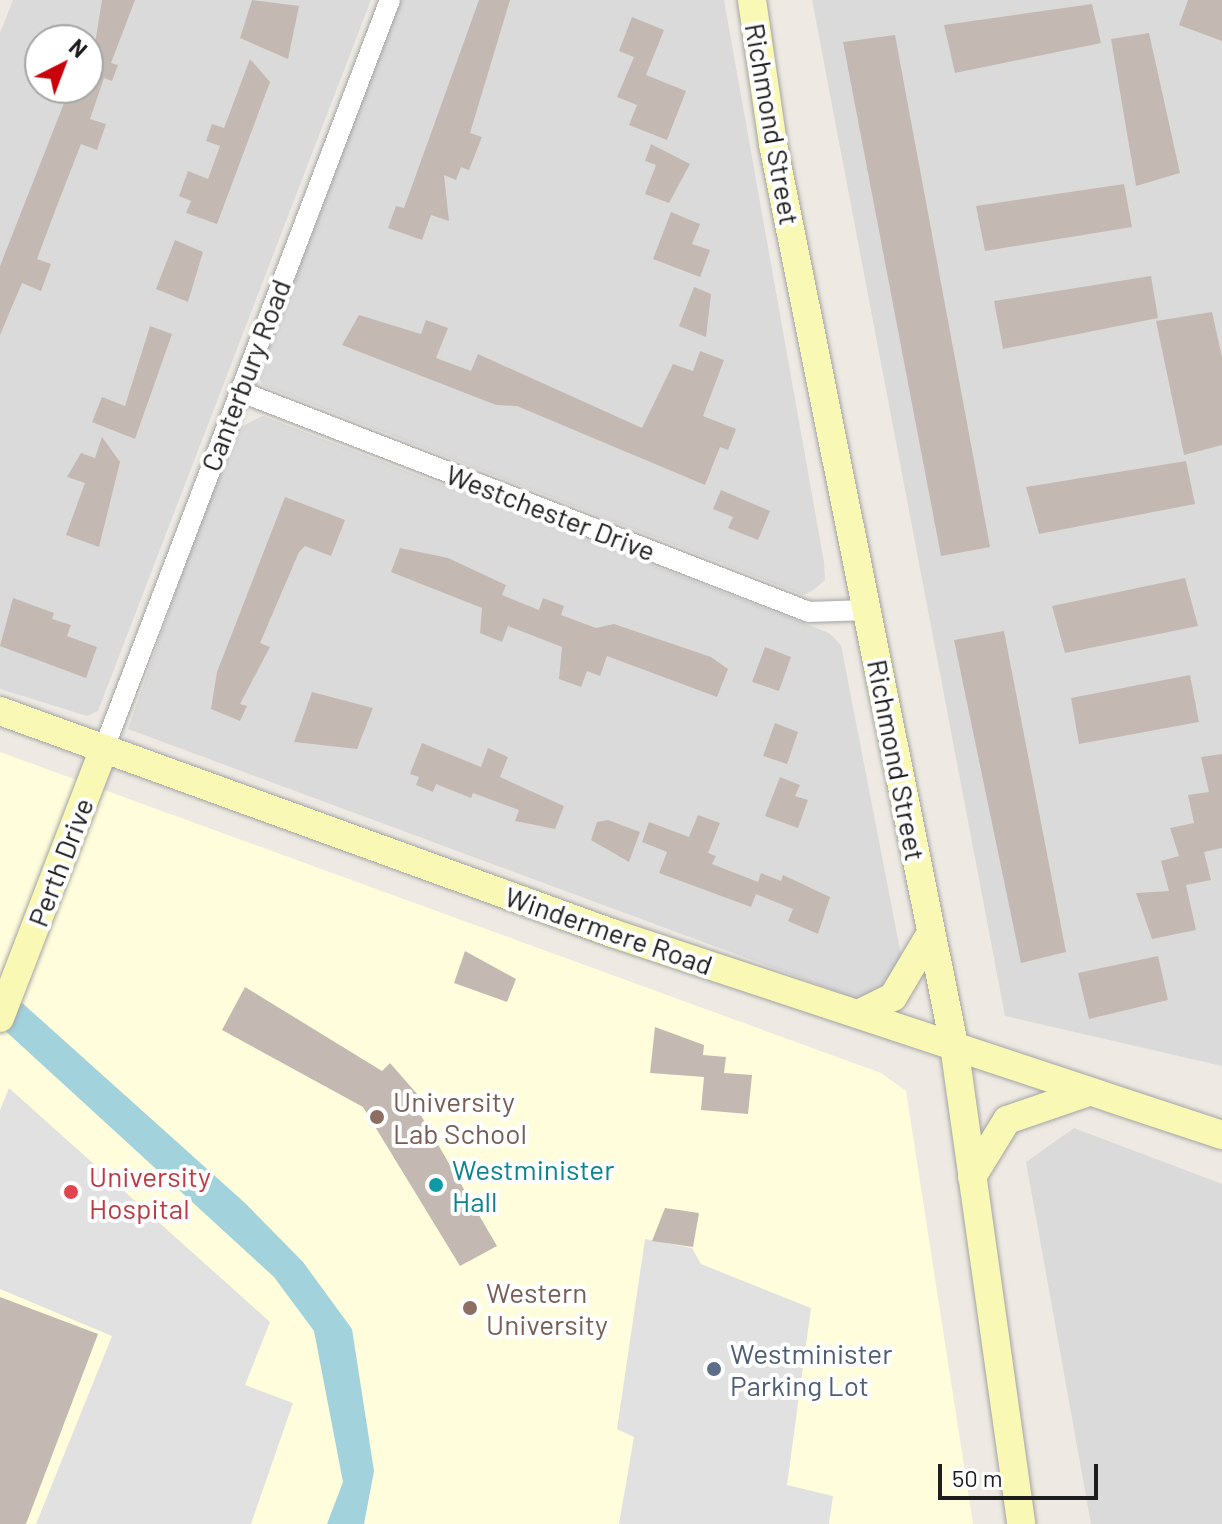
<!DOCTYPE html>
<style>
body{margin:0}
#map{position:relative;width:1222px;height:1524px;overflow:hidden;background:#eeeae3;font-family:Barlow,sans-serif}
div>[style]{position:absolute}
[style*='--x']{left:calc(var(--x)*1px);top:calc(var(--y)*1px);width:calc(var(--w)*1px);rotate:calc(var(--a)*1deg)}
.residential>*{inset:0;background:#dbdada}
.education>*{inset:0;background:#fffddb}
.parking>*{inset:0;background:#e1e1e1}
.water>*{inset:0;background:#a2d2dc}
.building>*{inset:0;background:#c3b9b2}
.roads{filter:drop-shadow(0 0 2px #a4a4a4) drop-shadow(0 0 2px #a4a4a4)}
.street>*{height:20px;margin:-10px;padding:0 10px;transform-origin:10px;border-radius:10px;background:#fff}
.secondary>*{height:28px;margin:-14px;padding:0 14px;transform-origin:14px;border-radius:14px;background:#f9f9b5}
.dots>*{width:22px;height:22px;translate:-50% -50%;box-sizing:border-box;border:4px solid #fff;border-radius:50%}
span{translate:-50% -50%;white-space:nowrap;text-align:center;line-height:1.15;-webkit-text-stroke:8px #fff;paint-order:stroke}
.street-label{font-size:28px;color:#1d1d1d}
.education-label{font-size:28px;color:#785e54}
.left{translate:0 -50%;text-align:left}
.culture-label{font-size:28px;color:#0d838f}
.health-label{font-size:28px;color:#be3a42}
.service-label{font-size:28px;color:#4e5e75}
.north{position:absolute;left:24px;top:24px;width:80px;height:80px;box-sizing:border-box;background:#fff;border:2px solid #a5a5a5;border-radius:50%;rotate:42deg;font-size:22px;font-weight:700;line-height:32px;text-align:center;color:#1d1d1d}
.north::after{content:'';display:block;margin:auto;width:28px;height:36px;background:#ca000b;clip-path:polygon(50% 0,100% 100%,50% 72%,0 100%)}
.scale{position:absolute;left:938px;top:1464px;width:160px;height:36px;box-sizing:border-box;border:4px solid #1d1d1d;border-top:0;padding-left:10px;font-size:24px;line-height:28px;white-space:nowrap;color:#1d1d1d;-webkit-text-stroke:6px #fff;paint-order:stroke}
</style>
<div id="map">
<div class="residential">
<div style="clip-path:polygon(evenodd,13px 0,371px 0,98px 711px,87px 716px,0 689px,0 33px,13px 0,40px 40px,88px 40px,88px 88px,40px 88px,40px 40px)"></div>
<div style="clip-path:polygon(400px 0,724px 0,824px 562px,825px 580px,812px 591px,803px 595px,262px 385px,259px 375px)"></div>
<div style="clip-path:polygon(812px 0,1222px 0,1222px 1066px,1005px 1016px)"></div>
<div style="clip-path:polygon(263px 416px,829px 633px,841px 645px,902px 960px,899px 981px,868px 1003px,128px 729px,232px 431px)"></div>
<div style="clip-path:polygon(1074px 1128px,1222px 1184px,1222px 1524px,1091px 1524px,1026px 1162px)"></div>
</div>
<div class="education">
<div style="clip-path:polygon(0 752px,881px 1073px,906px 1091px,973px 1524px,0 1524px)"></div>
</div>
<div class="parking">
<div style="clip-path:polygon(9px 1088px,270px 1322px,245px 1385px,293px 1403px,251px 1524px,36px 1524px,112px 1336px,0 1289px,0 1110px)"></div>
<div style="clip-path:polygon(645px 1239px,692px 1248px,701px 1264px,811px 1308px,787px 1485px,833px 1496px,829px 1524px,619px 1524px,634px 1437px,617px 1429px)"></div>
</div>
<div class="water">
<div style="clip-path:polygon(0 983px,245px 1203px,303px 1262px,352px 1329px,374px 1471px,364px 1524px,327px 1524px,343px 1482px,314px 1331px,274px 1277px,0 1026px)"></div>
</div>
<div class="building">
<div style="clip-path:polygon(102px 0,135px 0,111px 63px,118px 65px,112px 81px,104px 78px,90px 119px,106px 124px,97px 150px,81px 144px,55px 211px,37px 259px,51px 264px,41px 291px,22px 283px,0 335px,0 266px,70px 88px,88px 88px)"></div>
<div style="clip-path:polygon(252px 0,299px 6px,288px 59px,240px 38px)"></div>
<div style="clip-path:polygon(479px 0,510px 0,470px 133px,482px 137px,469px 170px,461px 167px,456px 180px,444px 175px,449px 221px,431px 215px,422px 240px,388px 228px,396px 206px,404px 208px)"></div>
<div style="clip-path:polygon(1188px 0,1222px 0,1222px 41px,1179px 25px)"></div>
<div style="clip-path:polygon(1092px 4px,1101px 43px,955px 73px,944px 25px)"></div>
<div style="clip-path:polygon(632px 17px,664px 30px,646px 75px,686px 91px,667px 140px,629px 125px,637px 105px,617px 97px,634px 57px,619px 51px)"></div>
<div style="clip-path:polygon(1149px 33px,1180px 173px,1136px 186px,1111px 39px)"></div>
<div style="clip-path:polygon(895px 35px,990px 547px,941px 556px,843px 42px)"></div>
<div style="clip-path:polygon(250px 59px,270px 82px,217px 224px,186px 213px,191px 201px,179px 196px,188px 171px,208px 179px,220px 146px,206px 141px,212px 124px,224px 128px)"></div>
<div style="clip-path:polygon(651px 144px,690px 164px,669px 203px,645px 194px,656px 165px,645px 161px)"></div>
<div style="clip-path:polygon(1124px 184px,1132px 227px,985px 251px,976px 206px)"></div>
<div style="clip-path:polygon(671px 212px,700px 224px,692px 244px,710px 250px,700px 277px,653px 259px)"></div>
<div style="clip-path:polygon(175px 240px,203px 252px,188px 302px,156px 289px)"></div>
<div style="clip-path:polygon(1151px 276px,1158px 318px,1003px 349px,994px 301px)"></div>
<div style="clip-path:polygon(694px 287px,711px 294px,706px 337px,679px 326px)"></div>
<div style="clip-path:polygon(1212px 312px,1222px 357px,1222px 445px,1184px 455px,1156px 321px)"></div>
<div style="clip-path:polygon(359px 315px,421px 334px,426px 320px,448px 328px,436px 358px,471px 371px,478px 354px,642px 428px,673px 364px,693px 371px,700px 351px,724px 360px,703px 416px,736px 429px,728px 450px,720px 447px,705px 485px,517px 406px,496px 405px,342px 345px)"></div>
<div style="clip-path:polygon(150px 326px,172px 334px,135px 439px,92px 422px,102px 397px,125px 406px)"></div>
<div style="clip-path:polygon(102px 437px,120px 462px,99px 547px,66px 535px,85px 483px,67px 477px,81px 453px,95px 458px)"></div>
<div style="clip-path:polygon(1186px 461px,1195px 504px,1039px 534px,1026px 487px)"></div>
<div style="clip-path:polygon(721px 490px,770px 511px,758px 540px,728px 528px,733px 517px,713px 509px)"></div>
<div style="clip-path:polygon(285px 497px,345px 520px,331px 556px,305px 546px,299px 552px,260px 643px,270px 647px,240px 704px,247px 706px,240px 721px,211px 709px,217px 672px)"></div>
<div style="clip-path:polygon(400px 548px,448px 558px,506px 585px,502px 595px,539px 610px,543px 598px,564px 606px,561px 615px,596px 628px,614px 624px,711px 657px,728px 669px,717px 697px,607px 656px,600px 676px,587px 671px,581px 687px,559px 679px,562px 647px,508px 626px,502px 642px,480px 633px,482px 608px,391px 572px)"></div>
<div style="clip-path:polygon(1185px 578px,1198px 626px,1065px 653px,1052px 606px)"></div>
<div style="clip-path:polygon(13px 598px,54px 613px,52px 619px,71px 625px,67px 636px,97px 647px,86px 678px,0 646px)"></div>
<div style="clip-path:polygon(1004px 631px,1066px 952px,1021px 963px,954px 640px)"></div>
<div style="clip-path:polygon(765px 647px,791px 657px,779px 691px,752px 682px)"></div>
<div style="clip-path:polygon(1190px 675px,1199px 722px,1079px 744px,1071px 698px)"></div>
<div style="clip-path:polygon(312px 692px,373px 708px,357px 749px,294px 742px)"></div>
<div style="clip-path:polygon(775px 723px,798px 732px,787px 764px,763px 756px)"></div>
<div style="clip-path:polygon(422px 743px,481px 767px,488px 748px,508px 757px,500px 777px,564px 806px,555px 829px,515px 821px,519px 810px,473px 793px,471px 798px,436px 784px,433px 792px,416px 785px,419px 777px,410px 774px)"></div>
<div style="clip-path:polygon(1222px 754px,1222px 848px,1204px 852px,1211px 880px,1186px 885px,1196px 930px,1152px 939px,1136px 893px,1169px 891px,1161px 861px,1179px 856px,1170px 828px,1194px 823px,1188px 795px,1209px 792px,1201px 757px)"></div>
<div style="clip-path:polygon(780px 777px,800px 785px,795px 796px,808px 800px,798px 828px,765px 816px)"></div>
<div style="clip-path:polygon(698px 815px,720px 823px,708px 853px,716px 856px,712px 864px,758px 882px,761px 873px,781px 881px,783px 875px,830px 897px,818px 934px,788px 921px,793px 909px,756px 894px,751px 907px,659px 873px,667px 852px,642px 842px,649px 822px,689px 837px)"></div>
<div style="clip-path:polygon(608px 820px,640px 832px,629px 862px,591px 840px,597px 822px)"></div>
<div style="clip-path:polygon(465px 951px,516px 979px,507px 1002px,454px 983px)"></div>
<div style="clip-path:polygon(1158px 956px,1168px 1000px,1089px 1019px,1078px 973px)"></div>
<div style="clip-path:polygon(245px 987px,382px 1071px,390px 1063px,418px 1095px,412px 1100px,497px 1246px,460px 1266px,363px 1107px,222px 1030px)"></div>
<div style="clip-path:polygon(655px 1027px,704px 1045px,703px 1055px,726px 1057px,724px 1073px,752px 1075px,748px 1114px,701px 1110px,704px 1077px,650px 1073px)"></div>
<div style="clip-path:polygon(665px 1208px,699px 1213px,693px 1247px,652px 1241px)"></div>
<div style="clip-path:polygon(0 1297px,98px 1334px,26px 1524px,0 1524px)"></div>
</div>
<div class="roads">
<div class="street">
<div style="--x:239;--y:391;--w:611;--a:21.19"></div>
<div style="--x:809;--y:612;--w:57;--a:-2"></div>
<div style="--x:103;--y:751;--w:804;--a:-69.09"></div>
</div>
<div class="secondary">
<div style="--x:752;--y:0;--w:146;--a:81.7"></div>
<div style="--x:773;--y:144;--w:919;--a:78.64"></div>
<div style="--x:954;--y:1045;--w:484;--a:82"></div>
<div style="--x:0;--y:711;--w:651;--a:19.94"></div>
<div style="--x:612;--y:933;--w:643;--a:18.32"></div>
<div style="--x:858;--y:1014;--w:39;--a:-26"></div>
<div style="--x:893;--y:997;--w:74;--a:-59.3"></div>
<div style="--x:0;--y:1018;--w:286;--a:-68.9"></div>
<div style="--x:972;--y:1177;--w:67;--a:-58.4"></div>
<div style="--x:1007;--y:1120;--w:87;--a:-18.9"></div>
</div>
</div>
<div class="dots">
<div style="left:377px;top:1117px;background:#8d6e63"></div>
<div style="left:436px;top:1185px;background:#0f9aa8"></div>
<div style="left:71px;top:1192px;background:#e0444e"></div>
<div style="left:470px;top:1308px;background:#8d6e63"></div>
<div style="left:714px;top:1369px;background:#5c6f8a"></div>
</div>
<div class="street-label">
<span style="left:773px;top:124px;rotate:80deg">Richmond Street</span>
<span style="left:245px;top:375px;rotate:-69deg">Canterbury Road</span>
<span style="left:551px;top:512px;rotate:21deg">Westchester Drive</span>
<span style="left:897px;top:760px;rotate:79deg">Richmond Street</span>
<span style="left:60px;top:862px;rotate:-69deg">Perth Drive</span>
<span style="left:609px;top:930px;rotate:19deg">Windermere Road</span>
</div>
<div class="education-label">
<span class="left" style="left:393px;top:1117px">University<br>Lab School</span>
<span class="left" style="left:486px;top:1308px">Western<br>University</span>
</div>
<div class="culture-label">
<span class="left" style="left:452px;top:1185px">Westminister<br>Hall</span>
</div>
<div class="health-label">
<span class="left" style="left:89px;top:1192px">University<br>Hospital</span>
</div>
<div class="service-label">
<span class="left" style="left:730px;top:1369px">Westminister<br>Parking Lot</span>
</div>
<div class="north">N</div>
<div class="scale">50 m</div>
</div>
